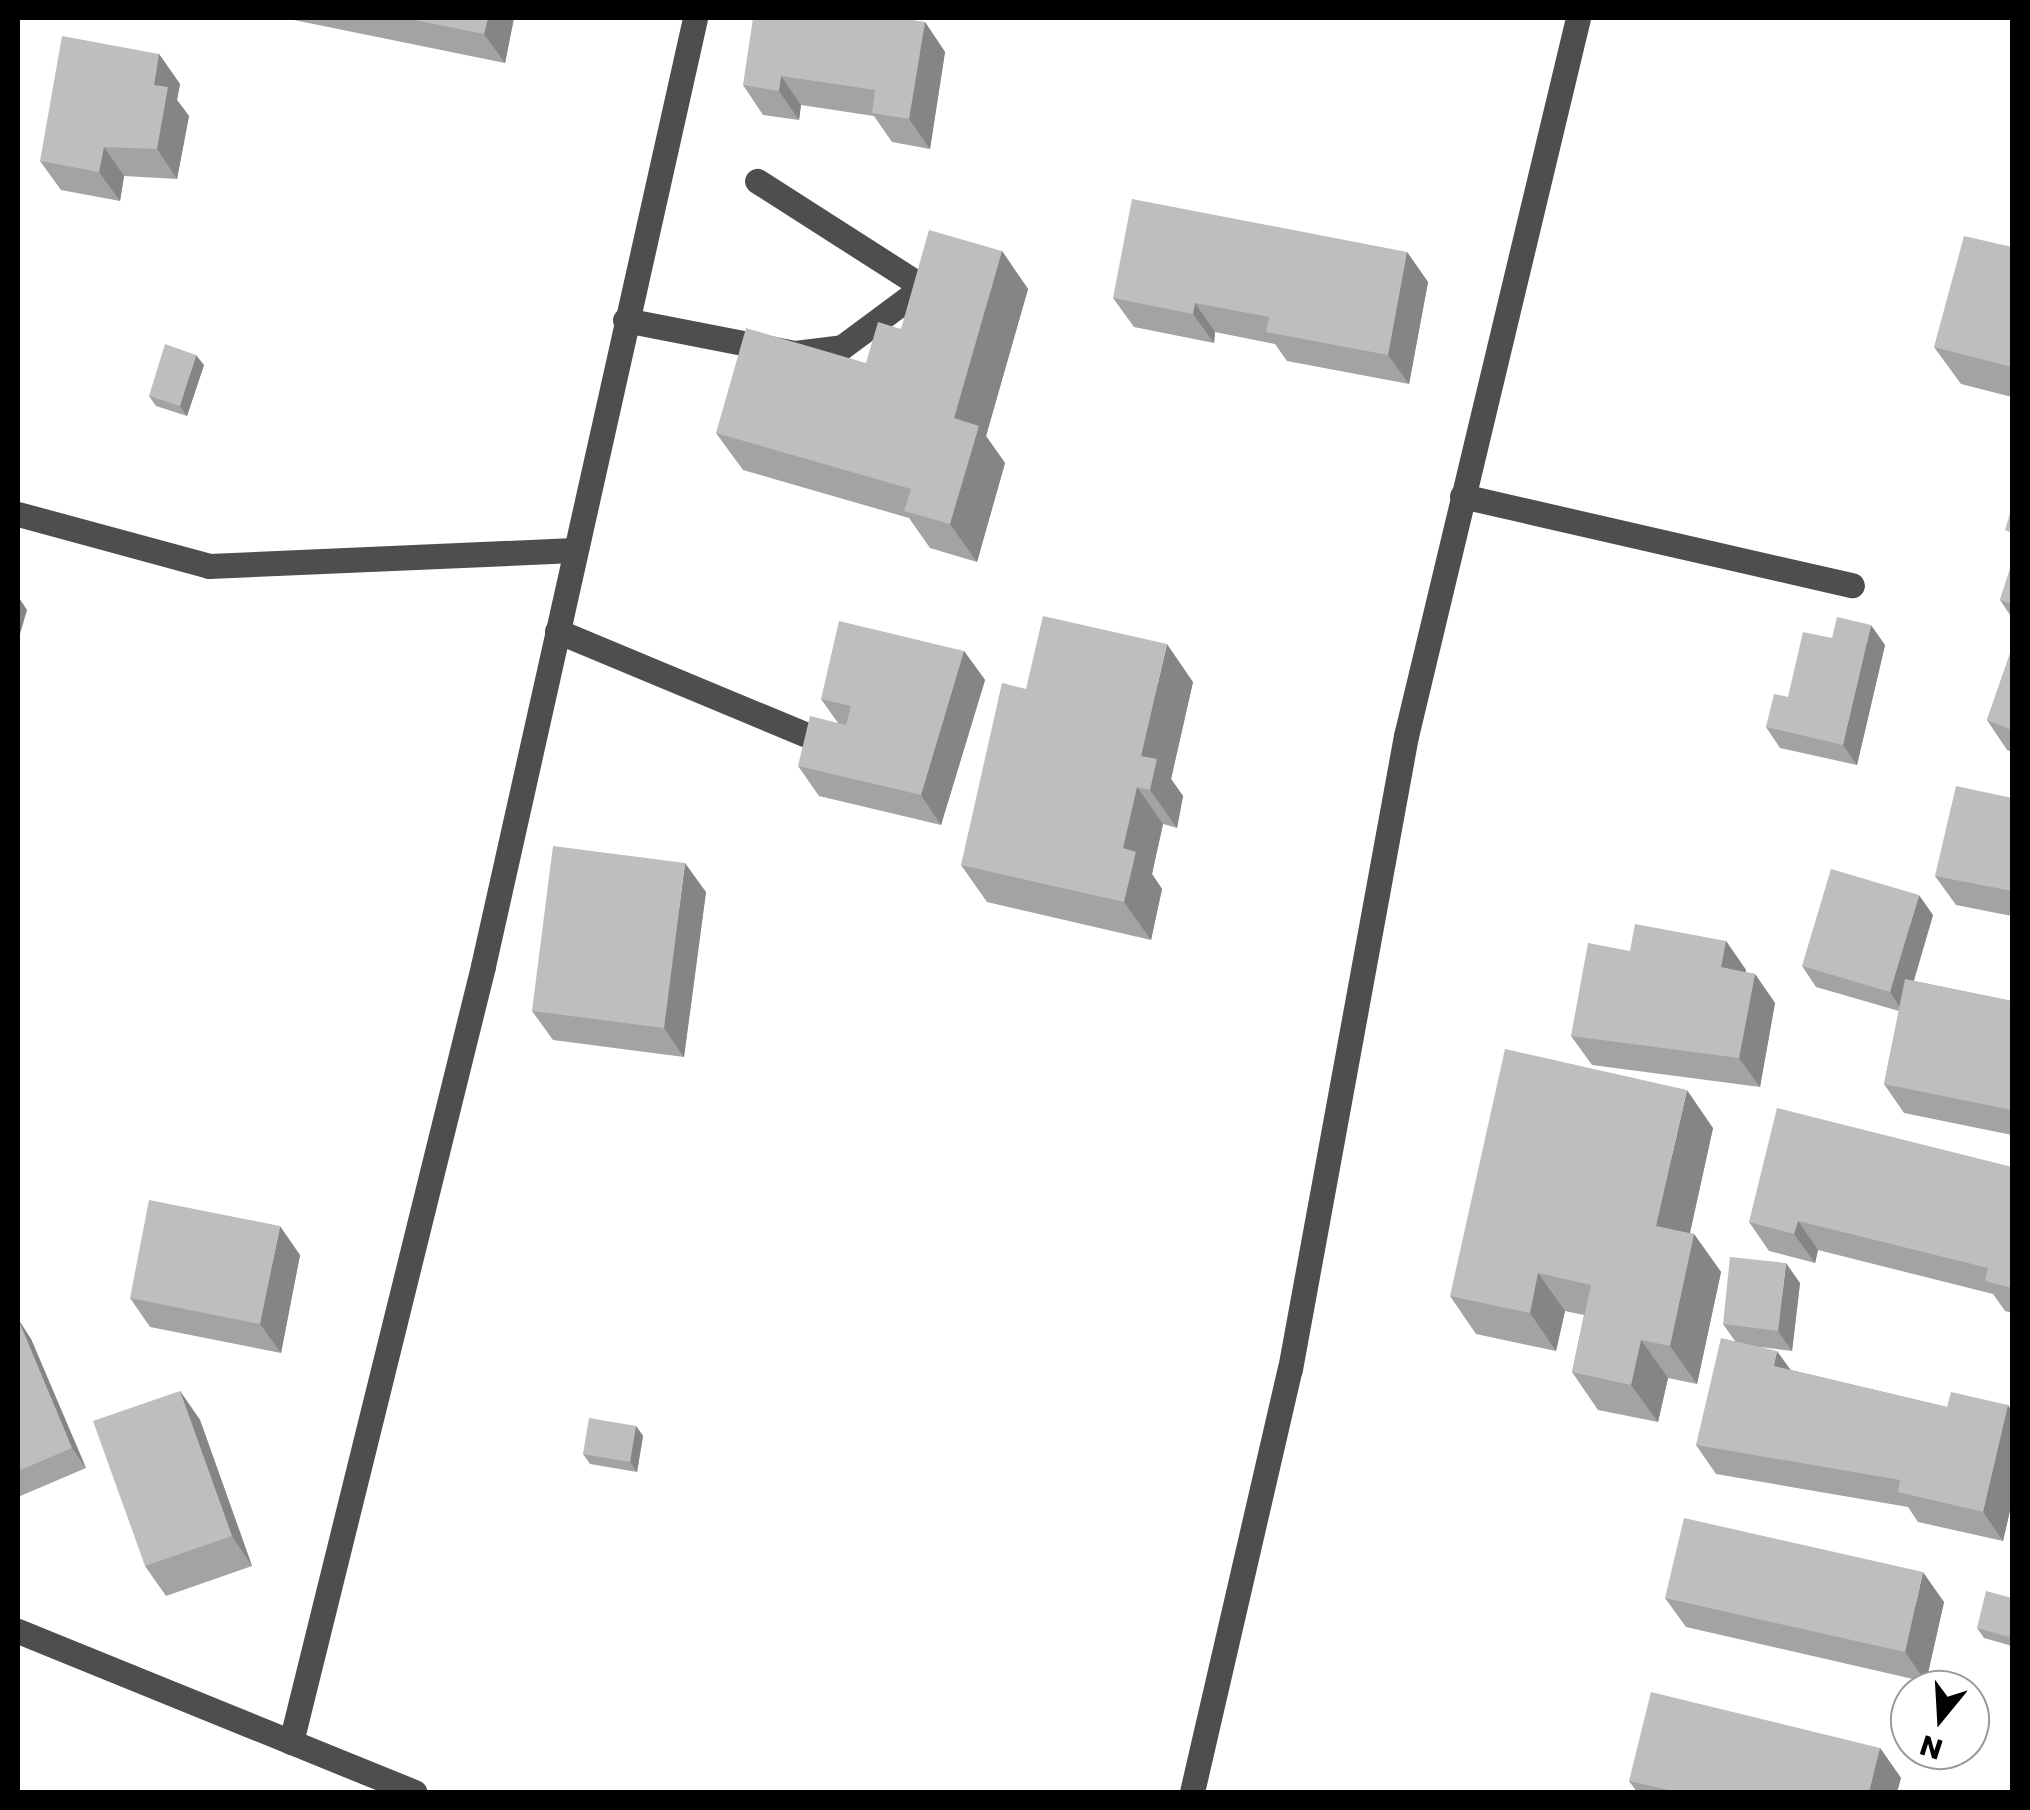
<!DOCTYPE html>
<style>
body{margin:0}
#map{position:relative;width:2030px;height:1810px;overflow:hidden;background:#fff;font-family:Poppins,sans-serif}
div>[style]{position:absolute}
[style*='--x']{left:calc(var(--x)*1px);top:calc(var(--y)*1px);width:calc(var(--w)*1px);rotate:calc(var(--a)*1deg)}
.minor>*{height:25px;margin:-12.5px;padding:0 12.5px;transform-origin:12.5px;border-radius:12.5px;background:#4e4e4e}
.wall>*{inset:0;background:#a3a3a3}
.shaded-wall>*{inset:0;background:#858585}
.building>*{inset:0;background:#bebebe}
span{translate:-50% -50%;white-space:nowrap;text-align:center;line-height:1.15;-webkit-text-stroke:9px #fff;paint-order:stroke}
.frame{position:absolute;inset:0;border:20px solid #000;pointer-events:none}
.north{position:absolute;left:1890px;top:1670px;width:100px;height:100px;box-sizing:border-box;background:#fff;border:2px solid #999;border-radius:50%;rotate:198deg;font-size:28px;font-weight:700;line-height:40px;text-align:center;color:#000}
.north::after{content:'';display:block;margin:auto;width:35px;height:45px;background:#000;clip-path:polygon(50% 0,100% 100%,50% 72%,0 100%)}
</style>
<div id="map">
<div class="minor">
<div style="--x:625;--y:320;--w:173;--a:11"></div>
<div style="--x:795;--y:353;--w:47;--a:-7.3"></div>
<div style="--x:842;--y:347;--w:101;--a:-36.5"></div>
<div style="--x:923;--y:287;--w:197;--a:-147.4"></div>
<div style="--x:1462;--y:496;--w:400;--a:12.9"></div>
<div style="--x:18;--y:514;--w:198;--a:15.2"></div>
<div style="--x:209;--y:566;--w:365;--a:-2.5"></div>
<div style="--x:557;--y:631;--w:297;--a:22.6"></div>
<div style="--x:18;--y:1631;--w:428;--a:22.1"></div>
<div style="--x:291;--y:1742;--w:799;--a:-76.1"></div>
<div style="--x:483;--y:966;--w:971;--a:-77.39"></div>
<div style="--x:1192;--y:1792;--w:434;--a:-77"></div>
<div style="--x:1290;--y:1369;--w:644;--a:-79.62"></div>
<div style="--x:1406;--y:736;--w:738;--a:-76.53"></div>
</div>
<div class="wall">
<div style="clip-path:polygon(284px 18px,514px 18px,505px 63px)"></div>
<div style="clip-path:polygon(925px 22px,945px 52px,930px 149px,892px 142px,874px 116px,801px 105px,799px 120px,763px 115px,743px 85px)"></div>
<div style="clip-path:polygon(159px 54px,180px 84px,177px 100px,189px 116px,177px 179px,124px 176px,120px 201px,61px 190px,40px 161px)"></div>
<div style="clip-path:polygon(2012px 247px,2012px 397px,1961px 384px,1934px 347px)"></div>
<div style="clip-path:polygon(1002px 251px,1028px 289px,986px 436px,1005px 463px,977px 562px,930px 548px,909px 518px,743px 470px,716px 433px,866px 363px,901px 329px)"></div>
<div style="clip-path:polygon(1407px 252px,1428px 282px,1409px 384px,1287px 361px,1275px 344px,1215px 332px,1214px 343px,1134px 327px,1113px 298px)"></div>
<div style="clip-path:polygon(204px 365px,187px 416px,156px 406px,149px 396px)"></div>
<div style="clip-path:polygon(2012px 563px,2012px 618px,2000px 600px)"></div>
<div style="clip-path:polygon(1832px 638px,1885px 645px,1857px 765px,1780px 748px,1766px 727px)"></div>
<div style="clip-path:polygon(2012px 648px,2012px 752px,2007px 750px,1987px 720px)"></div>
<div style="clip-path:polygon(964px 651px,985px 680px,941px 825px,819px 796px,798px 766px,838px 723px,821px 699px)"></div>
<div style="clip-path:polygon(1193px 682px,1171px 779px,1183px 796px,1177px 828px,1163px 824px,1152px 874px,1162px 889px,1151px 940px,987px 902px,961px 865px,1026px 689px)"></div>
<div style="clip-path:polygon(2012px 798px,2012px 916px,1956px 905px,1935px 876px)"></div>
<div style="clip-path:polygon(706px 892px,684px 1057px,553px 1040px,532px 1011px)"></div>
<div style="clip-path:polygon(1933px 915px,1914px 981px,2012px 1001px,2012px 1135px,1904px 1113px,1884px 1084px,1899px 1011px,1816px 987px,1802px 966px)"></div>
<div style="clip-path:polygon(1726px 941px,1746px 970px,1746px 972px,1755px 974px,1775px 1003px,1760px 1087px,1592px 1065px,1571px 1036px,1630px 951px)"></div>
<div style="clip-path:polygon(1713px 1128px,1690px 1233px,1694px 1234px,1721px 1272px,1697px 1384px,1668px 1378px,1658px 1422px,1598px 1410px,1572px 1372px,1584px 1315px,1565px 1311px,1556px 1351px,1476px 1334px,1450px 1296px)"></div>
<div style="clip-path:polygon(2012px 1167px,2012px 1313px,2005px 1311px,1993px 1294px,1818px 1250px,1815px 1263px,1769px 1251px,1749px 1222px)"></div>
<div style="clip-path:polygon(300px 1255px,281px 1353px,150px 1327px,130px 1298px)"></div>
<div style="clip-path:polygon(1800px 1283px,1792px 1351px,1761px 1347px,1791px 1370px,1947px 1407px,2008px 1405px,2012px 1412px,2012px 1502px,2003px 1541px,1918px 1522px,1908px 1507px,1716px 1474px,1696px 1445px,1735px 1341px,1723px 1324px)"></div>
<div style="clip-path:polygon(18px 1319px,31px 1339px,86px 1468px,18px 1497px)"></div>
<div style="clip-path:polygon(180px 1391px,200px 1420px,252px 1566px,166px 1596px,145px 1566px)"></div>
<div style="clip-path:polygon(636px 1426px,643px 1436px,637px 1472px,590px 1464px,583px 1454px)"></div>
<div style="clip-path:polygon(1665px 1598px,1944px 1602px,1926px 1682px,1686px 1627px)"></div>
<div style="clip-path:polygon(2012px 1598px,2012px 1646px,1984px 1638px,1977px 1628px)"></div>
<div style="clip-path:polygon(1880px 1748px,1901px 1778px,1897px 1792px,1637px 1792px,1629px 1781px)"></div>
</div>
<div class="shaded-wall">
<div style="clip-path:polygon(488px 18px,514px 18px,505px 63px,484px 34px)"></div>
<div style="clip-path:polygon(925px 22px,945px 52px,930px 149px,909px 119px)"></div>
<div style="clip-path:polygon(159px 54px,180px 84px,177px 100px,189px 116px,177px 179px,157px 149px,154px 85px)"></div>
<div style="clip-path:polygon(781px 76px,801px 105px,799px 120px,779px 91px)"></div>
<div style="clip-path:polygon(104px 147px,124px 176px,120px 201px,99px 172px)"></div>
<div style="clip-path:polygon(1002px 251px,1028px 289px,986px 436px,1005px 463px,977px 562px,950px 524px,954px 418px)"></div>
<div style="clip-path:polygon(1407px 252px,1428px 282px,1409px 384px,1388px 355px)"></div>
<div style="clip-path:polygon(1195px 303px,1215px 332px,1214px 343px,1193px 314px)"></div>
<div style="clip-path:polygon(196px 355px,204px 365px,187px 416px,180px 406px)"></div>
<div style="clip-path:polygon(18px 596px,27px 610px,18px 641px)"></div>
<div style="clip-path:polygon(1871px 625px,1885px 645px,1857px 765px,1843px 745px)"></div>
<div style="clip-path:polygon(1167px 644px,1193px 682px,1171px 779px,1183px 796px,1177px 828px,1150px 790px,1141px 756px)"></div>
<div style="clip-path:polygon(964px 651px,985px 680px,941px 825px,921px 795px)"></div>
<div style="clip-path:polygon(1137px 787px,1163px 824px,1152px 874px,1162px 889px,1151px 940px,1124px 902px,1123px 848px)"></div>
<div style="clip-path:polygon(685px 863px,706px 892px,684px 1057px,664px 1028px)"></div>
<div style="clip-path:polygon(1919px 895px,1933px 915px,1904px 1013px,1890px 992px)"></div>
<div style="clip-path:polygon(1726px 941px,1746px 970px,1741px 997px,1721px 967px)"></div>
<div style="clip-path:polygon(1755px 974px,1775px 1003px,1760px 1087px,1739px 1058px)"></div>
<div style="clip-path:polygon(1687px 1090px,1713px 1128px,1683px 1264px,1656px 1226px)"></div>
<div style="clip-path:polygon(1798px 1221px,1818px 1250px,1815px 1263px,1794px 1234px)"></div>
<div style="clip-path:polygon(280px 1226px,300px 1255px,281px 1353px,260px 1324px)"></div>
<div style="clip-path:polygon(1694px 1234px,1721px 1272px,1697px 1384px,1670px 1346px)"></div>
<div style="clip-path:polygon(1786px 1263px,1800px 1283px,1792px 1351px,1778px 1331px)"></div>
<div style="clip-path:polygon(1538px 1273px,1565px 1311px,1556px 1351px,1530px 1313px)"></div>
<div style="clip-path:polygon(18px 1319px,31px 1339px,86px 1468px,72px 1448px)"></div>
<div style="clip-path:polygon(1641px 1340px,1668px 1378px,1658px 1422px,1631px 1385px)"></div>
<div style="clip-path:polygon(1777px 1351px,1798px 1380px,1774px 1366px)"></div>
<div style="clip-path:polygon(180px 1391px,200px 1420px,252px 1566px,232px 1536px)"></div>
<div style="clip-path:polygon(2008px 1405px,2012px 1412px,2012px 1502px,2003px 1541px,1983px 1512px)"></div>
<div style="clip-path:polygon(636px 1426px,643px 1436px,637px 1472px,630px 1462px)"></div>
<div style="clip-path:polygon(1923px 1572px,1944px 1602px,1926px 1682px,1905px 1652px)"></div>
<div style="clip-path:polygon(1880px 1748px,1901px 1778px,1897px 1792px,1869px 1792px)"></div>
</div>
<div class="building">
<div style="clip-path:polygon(405px 18px,488px 18px,484px 34px)"></div>
<div style="clip-path:polygon(753px 18px,898px 18px,925px 22px,909px 119px,872px 113px,875px 90px,781px 76px,779px 91px,743px 85px)"></div>
<div style="clip-path:polygon(62px 36px,159px 54px,154px 85px,168px 87px,157px 149px,104px 147px,99px 172px,40px 161px)"></div>
<div style="clip-path:polygon(1132px 199px,1407px 252px,1388px 355px,1266px 332px,1269px 317px,1195px 303px,1193px 314px,1113px 298px)"></div>
<div style="clip-path:polygon(929px 230px,1002px 251px,954px 418px,979px 426px,950px 524px,904px 511px,911px 489px,716px 433px,746px 328px,866px 363px,878px 322px,901px 329px)"></div>
<div style="clip-path:polygon(1964px 236px,2012px 247px,2012px 367px,1934px 347px)"></div>
<div style="clip-path:polygon(165px 344px,196px 355px,180px 406px,149px 396px)"></div>
<div style="clip-path:polygon(2012px 507px,2012px 533px,2005px 530px)"></div>
<div style="clip-path:polygon(2012px 563px,2012px 604px,2000px 600px)"></div>
<div style="clip-path:polygon(1043px 616px,1167px 644px,1141px 756px,1157px 759px,1150px 790px,1137px 787px,1123px 848px,1136px 852px,1124px 902px,961px 865px,1002px 683px,1026px 689px)"></div>
<div style="clip-path:polygon(1837px 617px,1871px 625px,1843px 745px,1766px 727px,1774px 694px,1788px 697px,1803px 632px,1832px 638px)"></div>
<div style="clip-path:polygon(839px 621px,964px 651px,921px 795px,798px 766px,810px 716px,846px 725px,851px 706px,821px 699px)"></div>
<div style="clip-path:polygon(2012px 648px,2012px 730px,1987px 720px)"></div>
<div style="clip-path:polygon(1956px 786px,2012px 798px,2012px 891px,1935px 876px)"></div>
<div style="clip-path:polygon(553px 846px,685px 863px,664px 1028px,532px 1011px)"></div>
<div style="clip-path:polygon(1831px 869px,1919px 895px,1890px 992px,1802px 966px)"></div>
<div style="clip-path:polygon(1635px 924px,1726px 941px,1721px 967px,1755px 974px,1739px 1058px,1571px 1036px,1588px 943px,1630px 951px)"></div>
<div style="clip-path:polygon(1905px 979px,2012px 1001px,2012px 1110px,1884px 1084px)"></div>
<div style="clip-path:polygon(1505px 1049px,1687px 1090px,1656px 1226px,1694px 1234px,1670px 1346px,1641px 1340px,1631px 1385px,1572px 1372px,1591px 1285px,1538px 1273px,1530px 1313px,1450px 1296px)"></div>
<div style="clip-path:polygon(1777px 1108px,2012px 1167px,2012px 1288px,1985px 1281px,1988px 1268px,1798px 1221px,1794px 1234px,1749px 1222px)"></div>
<div style="clip-path:polygon(149px 1200px,280px 1226px,260px 1324px,130px 1298px)"></div>
<div style="clip-path:polygon(1730px 1257px,1786px 1263px,1778px 1331px,1723px 1324px)"></div>
<div style="clip-path:polygon(18px 1319px,72px 1448px,18px 1471px)"></div>
<div style="clip-path:polygon(1721px 1338px,1777px 1351px,1774px 1366px,1947px 1407px,1951px 1392px,2008px 1405px,1983px 1512px,1898px 1492px,1900px 1480px,1696px 1445px)"></div>
<div style="clip-path:polygon(180px 1391px,232px 1536px,145px 1566px,93px 1421px)"></div>
<div style="clip-path:polygon(589px 1418px,636px 1426px,630px 1462px,583px 1454px)"></div>
<div style="clip-path:polygon(1684px 1518px,1923px 1572px,1905px 1652px,1665px 1598px)"></div>
<div style="clip-path:polygon(1986px 1591px,2012px 1598px,2012px 1623px,2009px 1637px,1977px 1628px)"></div>
<div style="clip-path:polygon(1651px 1692px,1880px 1748px,1869px 1792px,1677px 1792px,1629px 1781px)"></div>
</div>
<div class="frame"></div>
<div class="north">N</div>
</div>
